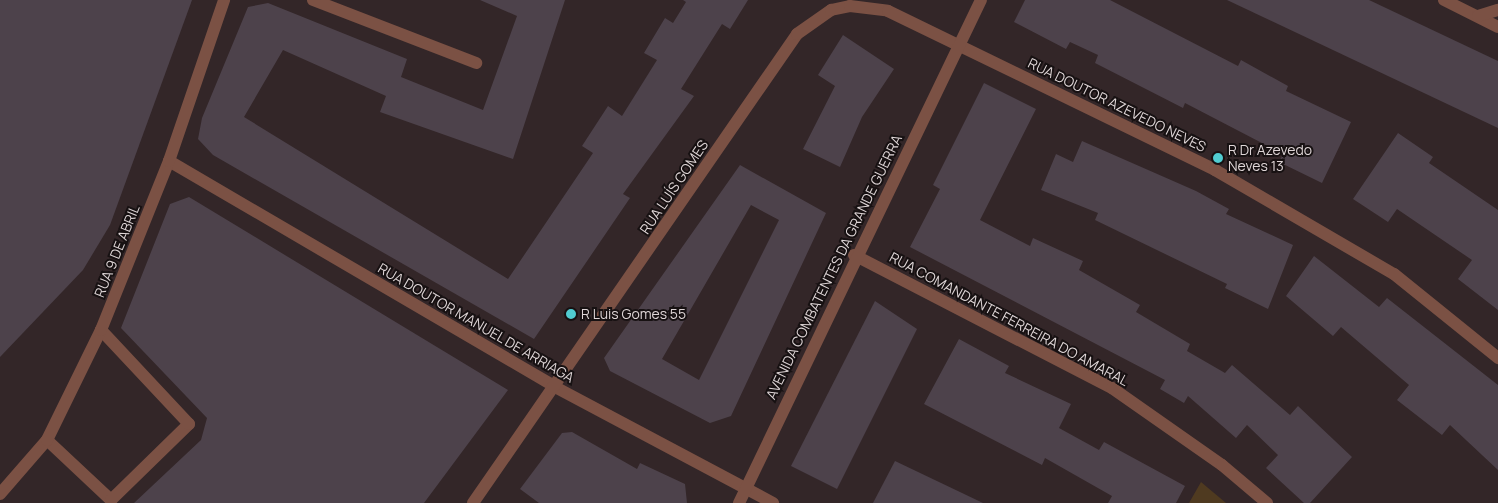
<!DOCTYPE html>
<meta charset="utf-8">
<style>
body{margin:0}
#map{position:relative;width:1498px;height:503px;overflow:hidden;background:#332628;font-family:Manrope,sans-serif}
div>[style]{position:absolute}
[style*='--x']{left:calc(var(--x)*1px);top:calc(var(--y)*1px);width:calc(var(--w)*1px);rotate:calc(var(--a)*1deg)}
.green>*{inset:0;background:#4f3a20}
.building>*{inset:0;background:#4d424b}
.lane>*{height:12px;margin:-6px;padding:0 6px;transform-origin:6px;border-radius:6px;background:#7b5144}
.street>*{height:12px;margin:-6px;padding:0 6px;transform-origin:6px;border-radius:6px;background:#7b5144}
.dots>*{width:14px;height:14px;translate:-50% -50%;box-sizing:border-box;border:2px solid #171112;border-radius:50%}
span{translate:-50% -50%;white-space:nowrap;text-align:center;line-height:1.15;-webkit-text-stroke:4px #171112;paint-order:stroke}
.street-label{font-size:14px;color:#ded5d6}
.poi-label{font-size:14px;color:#ded5d6}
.left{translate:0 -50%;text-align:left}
</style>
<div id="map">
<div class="green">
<div style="clip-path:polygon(1201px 482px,1226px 503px,1189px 503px)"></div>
</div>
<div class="building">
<div style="clip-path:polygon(0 0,192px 0,110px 225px,83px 270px,0 357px)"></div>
<div style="clip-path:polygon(480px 0,565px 0,513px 159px,380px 112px,386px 96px,283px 50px,244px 117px,508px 279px,593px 153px,582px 146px,608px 106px,622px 116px,657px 60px,644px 53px,665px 18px,673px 23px,686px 2px,683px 0,748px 0,730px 29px,722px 24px,681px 89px,694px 96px,623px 194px,630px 198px,534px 339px,213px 155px,198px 139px,202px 118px,248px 7px,268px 3px,407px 59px,401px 77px,483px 110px,517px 16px)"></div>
<div style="clip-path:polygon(1025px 0,1110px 0,1238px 66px,1241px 60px,1288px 86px,1286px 91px,1351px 122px,1322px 183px,1279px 162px,1283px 154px,1185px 103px,1183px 108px,1095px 63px,1098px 55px,1070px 42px,1066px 49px,1014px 22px)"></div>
<div style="clip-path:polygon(1227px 0,1369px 0,1498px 61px,1498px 128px)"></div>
<div style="clip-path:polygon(843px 35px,894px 69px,862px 117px,840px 167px,803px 149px,835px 86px,818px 75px)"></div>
<div style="clip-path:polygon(984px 83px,1036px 109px,980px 220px,1030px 246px,1033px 238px,1083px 261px,1079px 270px,1140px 305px,1136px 312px,1190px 344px,1187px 351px,1225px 373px,1232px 365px,1290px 415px,1298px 406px,1352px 457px,1310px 503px,1304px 503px,1266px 468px,1278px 455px,1247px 425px,1236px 438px,1188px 396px,1184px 403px,1160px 389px,1165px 380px,910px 247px,940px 189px,933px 185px)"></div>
<div style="clip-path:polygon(1398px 133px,1433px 157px,1429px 163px,1498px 210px,1498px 310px,1458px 279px,1472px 260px,1397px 209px,1388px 222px,1353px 199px)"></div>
<div style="clip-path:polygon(1082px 141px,1196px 191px,1229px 209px,1226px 214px,1293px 245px,1268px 309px,1225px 288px,1227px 284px,1095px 220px,1098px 213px,1041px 190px,1056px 154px,1073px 162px)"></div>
<div style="clip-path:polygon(evenodd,740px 165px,826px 213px,731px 416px,710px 423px,610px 371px,604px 358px,740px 165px,751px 205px,779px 220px,699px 380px,662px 359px,751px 205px)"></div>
<div style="clip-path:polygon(189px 197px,508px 390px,424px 503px,134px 503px,201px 440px,207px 418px,121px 328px,170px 204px)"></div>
<div style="clip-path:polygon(1314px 256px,1379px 307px,1387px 298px,1498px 385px,1498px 470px,1450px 425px,1442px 435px,1397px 400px,1409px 385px,1341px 327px,1333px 336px,1286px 296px)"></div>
<div style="clip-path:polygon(875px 301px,917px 329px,837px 489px,791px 466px)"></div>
<div style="clip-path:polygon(959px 339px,1009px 366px,1005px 373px,1071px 404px,1059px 428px,1099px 450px,1104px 442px,1185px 486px,1176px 503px,1108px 503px,1112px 496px,1045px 458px,1042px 465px,924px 404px)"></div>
<div style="clip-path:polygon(572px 432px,637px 469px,640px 463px,685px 484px,687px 503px,539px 503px,520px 489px,562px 433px)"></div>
<div style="clip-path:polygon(895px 461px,983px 503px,873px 503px)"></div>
</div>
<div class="lane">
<div style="--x:47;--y:440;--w:88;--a:43.2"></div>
<div style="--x:111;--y:500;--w:109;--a:-44.3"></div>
<div style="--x:189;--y:424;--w:129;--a:-133.1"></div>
</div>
<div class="street">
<div style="--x:313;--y:0;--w:175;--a:21.1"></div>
<div style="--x:1444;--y:0;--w:60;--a:26.6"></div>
<div style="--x:1478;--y:16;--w:21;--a:-17"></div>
<div style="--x:169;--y:161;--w:447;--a:30.3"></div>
<div style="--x:555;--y:387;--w:247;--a:28"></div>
<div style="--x:854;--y:255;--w:290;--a:27.3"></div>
<div style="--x:1112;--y:388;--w:134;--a:35"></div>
<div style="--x:1222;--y:465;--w:59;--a:40.2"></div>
<div style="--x:0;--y:494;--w:72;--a:-49"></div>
<div style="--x:47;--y:440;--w:123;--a:-63.9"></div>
<div style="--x:101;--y:330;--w:182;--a:-68.1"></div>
<div style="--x:169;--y:161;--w:170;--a:-71.1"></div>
<div style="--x:473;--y:503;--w:570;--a:-55.36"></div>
<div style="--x:797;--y:34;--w:42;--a:-35.2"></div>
<div style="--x:831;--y:10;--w:19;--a:-12"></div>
<div style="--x:850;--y:6;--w:38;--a:7"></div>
<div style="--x:888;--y:11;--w:364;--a:25.9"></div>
<div style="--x:1215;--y:170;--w:207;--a:30.2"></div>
<div style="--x:1394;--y:274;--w:134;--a:38.9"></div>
<div style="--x:739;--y:503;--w:558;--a:-64.31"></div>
</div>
<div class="dots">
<div style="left:1218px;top:158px;background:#51ccd1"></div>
<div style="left:571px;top:314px;background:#51ccd1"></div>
</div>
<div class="street-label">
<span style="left:1117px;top:105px;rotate:26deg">RUA DOUTOR AZEVEDO NEVES</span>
<span style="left:674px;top:187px;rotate:-56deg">RUA LUÍS GOMES</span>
<span style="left:117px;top:251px;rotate:-68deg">RUA 9 DE ABRIL</span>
<span style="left:834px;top:267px;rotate:-64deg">AVENIDA COMBATENTES DA GRANDE GUERRA</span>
<span style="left:1009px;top:319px;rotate:28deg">RUA COMANDANTE FERREIRA DO AMARAL</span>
<span style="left:476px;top:323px;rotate:30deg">RUA DOUTOR MANUEL DE ARRIAGA</span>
</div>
<div class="poi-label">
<span class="left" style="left:1228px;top:158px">R Dr Azevedo<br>Neves 13</span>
<span class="left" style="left:581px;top:314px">R Luis Gomes 55</span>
</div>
</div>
